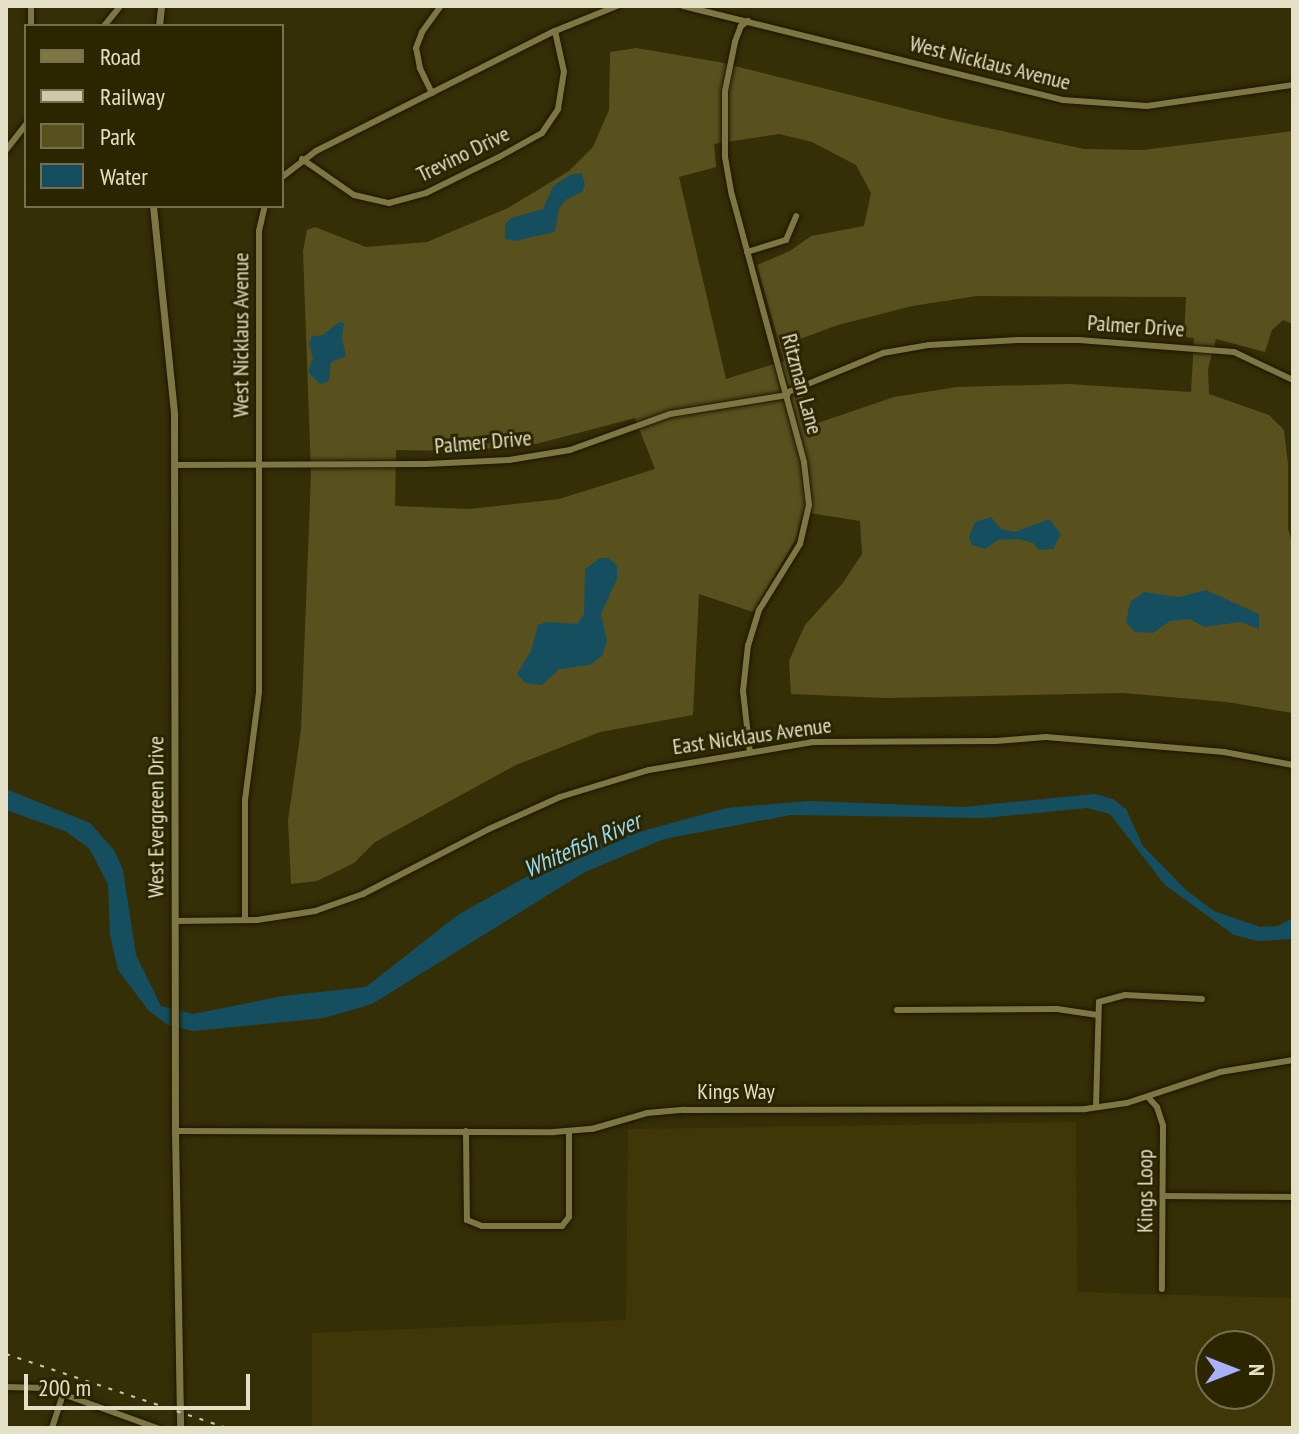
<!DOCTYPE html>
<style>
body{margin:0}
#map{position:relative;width:1299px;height:1434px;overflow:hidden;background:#352f07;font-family:"PT Sans Narrow",sans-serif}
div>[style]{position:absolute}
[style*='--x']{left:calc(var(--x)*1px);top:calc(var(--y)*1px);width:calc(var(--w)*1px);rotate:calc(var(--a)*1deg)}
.built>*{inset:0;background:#3f3707}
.green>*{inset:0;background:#58511e}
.water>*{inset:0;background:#154f5f}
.roads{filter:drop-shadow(0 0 2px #1b1700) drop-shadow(0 0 2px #1b1700)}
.minor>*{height:6px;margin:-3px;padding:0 3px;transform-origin:3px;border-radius:3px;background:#7e7643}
.tertiary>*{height:7px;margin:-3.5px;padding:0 3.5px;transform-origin:3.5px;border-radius:3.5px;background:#7e7643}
.rail>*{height:2px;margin-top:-1px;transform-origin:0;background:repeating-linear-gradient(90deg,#cdc9ad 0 4px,transparent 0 12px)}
span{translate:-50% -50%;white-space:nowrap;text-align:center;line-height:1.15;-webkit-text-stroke:6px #2b2500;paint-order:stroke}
.street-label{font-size:22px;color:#e4e0c6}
.water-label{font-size:24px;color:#94d9ef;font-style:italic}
.frame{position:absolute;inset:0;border:8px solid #e4e0c6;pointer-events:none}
.legend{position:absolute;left:24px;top:24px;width:260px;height:184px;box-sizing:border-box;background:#2b2500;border:2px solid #75704f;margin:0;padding:10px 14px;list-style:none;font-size:24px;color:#e4e0c6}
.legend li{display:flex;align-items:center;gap:16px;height:40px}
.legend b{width:40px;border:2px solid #75704f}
.north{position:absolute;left:1195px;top:1330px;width:80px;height:80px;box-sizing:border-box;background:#2b2500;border:2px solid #75704f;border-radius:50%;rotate:90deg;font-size:22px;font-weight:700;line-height:32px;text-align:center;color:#e4e0c6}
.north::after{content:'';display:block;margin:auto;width:28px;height:36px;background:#aab0fb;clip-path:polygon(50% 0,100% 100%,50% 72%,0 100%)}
.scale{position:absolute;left:24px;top:1374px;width:226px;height:36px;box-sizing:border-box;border:4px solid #e4e0c6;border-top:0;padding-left:10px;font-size:24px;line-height:28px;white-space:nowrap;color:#e4e0c6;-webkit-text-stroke:6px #2b2500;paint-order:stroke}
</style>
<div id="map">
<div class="built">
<div style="clip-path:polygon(evenodd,1076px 1122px,1077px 1292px,1293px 1298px,1293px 1428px,312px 1428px,312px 1333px,626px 1320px,628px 1129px,1076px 1122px,1211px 1346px,1259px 1346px,1259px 1394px,1211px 1394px,1211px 1346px)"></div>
</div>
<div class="green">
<div style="clip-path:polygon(evenodd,636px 48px,719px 62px,942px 118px,1084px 149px,1143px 150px,1293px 131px,1293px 324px,1283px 320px,1272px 330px,1265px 352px,1216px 339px,1208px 369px,1209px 394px,1269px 415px,1284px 430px,1288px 464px,1288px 528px,1293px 546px,1293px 713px,1227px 702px,1123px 693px,885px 698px,791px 694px,789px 661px,805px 625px,842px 584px,862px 554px,860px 521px,803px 512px,796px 539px,753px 612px,699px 594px,693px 715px,600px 732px,516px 765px,375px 842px,354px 863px,317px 881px,291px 884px,288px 820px,301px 730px,311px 474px,303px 251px,307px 230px,315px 227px,366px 247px,427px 242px,508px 208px,569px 171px,593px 147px,609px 110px,610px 52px,636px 48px,779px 134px,812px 142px,856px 165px,871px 193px,864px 226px,811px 236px,790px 251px,757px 265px,784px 361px,726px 379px,679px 177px,716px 167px,714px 144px,779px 134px,636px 48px,977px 296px,1186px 297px,1184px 337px,1194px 338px,1191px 392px,1069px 384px,957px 387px,894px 397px,809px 426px,792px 342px,838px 325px,912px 306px,977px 296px,636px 48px,635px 418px,655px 469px,559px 499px,469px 509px,395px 506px,396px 450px,462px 451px,536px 444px,635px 418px)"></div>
</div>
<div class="water">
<div style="clip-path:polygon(582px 173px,585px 185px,582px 192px,567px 199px,559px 208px,555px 232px,515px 241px,505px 239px,505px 224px,511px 218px,543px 209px,553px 186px,570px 175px)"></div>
<div style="clip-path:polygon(339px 322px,344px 323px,342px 339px,346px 356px,331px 362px,329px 381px,320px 384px,308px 372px,313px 358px,309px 343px,312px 336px,323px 335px)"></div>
<div style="clip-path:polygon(991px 517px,1001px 529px,1015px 532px,1049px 519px,1061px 534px,1053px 549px,1039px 550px,1033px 543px,1018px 539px,998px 540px,985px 549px,972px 545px,969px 537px,975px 522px)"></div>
<div style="clip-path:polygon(600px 558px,609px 558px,617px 566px,617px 579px,601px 614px,607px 640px,602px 656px,590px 665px,559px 669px,542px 685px,525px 683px,517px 674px,531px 651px,538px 625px,546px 622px,577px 624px,584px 614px,585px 569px)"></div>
<div style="clip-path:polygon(1206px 590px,1259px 614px,1259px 629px,1240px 622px,1204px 627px,1190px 619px,1170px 621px,1153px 633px,1135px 632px,1126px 622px,1130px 602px,1144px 592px,1179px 597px)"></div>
<div style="clip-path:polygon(6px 789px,90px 823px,114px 850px,123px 870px,136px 955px,161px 1006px,193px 1014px,283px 996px,366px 987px,459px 914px,548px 865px,610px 840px,727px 808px,809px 801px,963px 807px,1095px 794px,1113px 799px,1126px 809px,1143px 846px,1186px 890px,1214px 911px,1260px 927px,1278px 926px,1293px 918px,1293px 939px,1257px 941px,1234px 935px,1165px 885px,1110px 814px,1087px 808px,984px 818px,791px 815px,664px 839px,585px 872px,372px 1004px,324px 1018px,193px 1031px,168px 1025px,149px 1011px,118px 970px,110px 935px,108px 884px,89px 848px,65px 831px,6px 810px)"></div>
</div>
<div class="roads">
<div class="minor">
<div style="--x:31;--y:6;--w:20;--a:90"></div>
<div style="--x:683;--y:6;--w:391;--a:13.9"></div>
<div style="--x:1063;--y:100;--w:84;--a:4.1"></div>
<div style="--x:1147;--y:106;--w:148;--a:-8.2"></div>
<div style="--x:748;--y:21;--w:9;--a:144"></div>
<div style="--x:741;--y:26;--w:17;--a:111"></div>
<div style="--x:735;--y:42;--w:50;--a:101.5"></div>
<div style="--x:725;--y:91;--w:66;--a:90"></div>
<div style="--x:725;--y:157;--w:39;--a:80"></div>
<div style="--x:732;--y:195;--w:277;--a:74.9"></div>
<div style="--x:804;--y:462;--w:43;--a:83.4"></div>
<div style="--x:809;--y:505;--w:40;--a:103"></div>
<div style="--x:800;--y:544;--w:78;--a:121.8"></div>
<div style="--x:759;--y:610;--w:37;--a:107"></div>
<div style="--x:748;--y:645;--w:46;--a:96.2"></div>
<div style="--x:743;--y:691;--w:62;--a:83.6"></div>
<div style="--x:104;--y:26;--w:26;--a:-51"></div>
<div style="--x:432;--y:93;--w:28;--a:-116"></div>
<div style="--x:420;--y:68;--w:20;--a:-101"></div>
<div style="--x:416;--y:48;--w:17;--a:-69"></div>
<div style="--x:422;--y:32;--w:32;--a:-54"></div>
<div style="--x:6;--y:150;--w:33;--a:-52"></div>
<div style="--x:302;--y:159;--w:63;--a:34.7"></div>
<div style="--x:354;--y:195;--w:36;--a:13"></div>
<div style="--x:389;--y:203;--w:38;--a:-15"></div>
<div style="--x:426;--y:193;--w:81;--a:-26.3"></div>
<div style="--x:499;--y:157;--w:49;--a:-29.2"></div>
<div style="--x:542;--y:133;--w:29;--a:-56"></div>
<div style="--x:558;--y:109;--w:37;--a:-81"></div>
<div style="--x:564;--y:72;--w:42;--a:-102.4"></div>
<div style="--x:282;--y:177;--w:43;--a:-37.4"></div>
<div style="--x:316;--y:151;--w:267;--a:-26.7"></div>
<div style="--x:555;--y:31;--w:67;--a:-22"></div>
<div style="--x:747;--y:252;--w:41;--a:-17.1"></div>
<div style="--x:786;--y:240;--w:26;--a:-67"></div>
<div style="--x:786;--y:393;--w:105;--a:-22.4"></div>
<div style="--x:883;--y:353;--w:47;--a:-9.9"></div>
<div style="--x:929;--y:345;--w:89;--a:-3.2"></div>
<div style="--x:1018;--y:340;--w:61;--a:0"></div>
<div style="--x:1079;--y:340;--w:155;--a:4.4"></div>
<div style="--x:1234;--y:352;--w:65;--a:25.4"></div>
<div style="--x:174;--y:465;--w:252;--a:-0.2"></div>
<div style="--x:426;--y:464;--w:83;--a:-2.8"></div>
<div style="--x:509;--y:460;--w:62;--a:-9.3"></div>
<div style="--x:570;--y:450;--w:106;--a:-19.8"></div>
<div style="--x:670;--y:414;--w:119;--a:-9.2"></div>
<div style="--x:245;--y:920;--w:120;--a:-90"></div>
<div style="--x:245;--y:800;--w:109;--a:-82.6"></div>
<div style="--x:259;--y:692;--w:461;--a:-90"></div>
<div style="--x:259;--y:231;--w:26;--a:-77"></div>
<div style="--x:175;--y:921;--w:82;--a:-0.7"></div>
<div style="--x:257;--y:920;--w:59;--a:-8.8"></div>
<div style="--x:315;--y:911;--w:51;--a:-19.5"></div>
<div style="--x:363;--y:894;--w:142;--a:-27.3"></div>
<div style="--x:489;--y:829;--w:78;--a:-24.3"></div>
<div style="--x:560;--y:797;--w:93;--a:-16.9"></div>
<div style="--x:649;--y:770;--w:165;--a:-9.7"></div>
<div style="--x:812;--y:742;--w:184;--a:-0.3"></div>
<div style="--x:996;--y:741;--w:50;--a:-4.6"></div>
<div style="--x:1046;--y:737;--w:179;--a:4.8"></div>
<div style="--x:1224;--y:752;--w:70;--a:10.7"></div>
<div style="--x:897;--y:1010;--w:160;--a:-0.4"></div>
<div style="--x:1057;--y:1009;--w:41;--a:8.3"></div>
<div style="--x:1148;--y:1097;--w:13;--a:48"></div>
<div style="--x:1157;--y:1107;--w:20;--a:72"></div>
<div style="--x:1163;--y:1126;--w:163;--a:90.4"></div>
<div style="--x:1096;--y:1107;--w:105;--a:-88.4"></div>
<div style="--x:1099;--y:1002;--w:27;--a:-15"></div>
<div style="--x:1125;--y:995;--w:77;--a:3"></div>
<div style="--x:175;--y:1131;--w:379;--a:0.2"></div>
<div style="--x:554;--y:1132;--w:38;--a:-5"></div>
<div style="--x:592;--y:1129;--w:57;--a:-16.2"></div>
<div style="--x:647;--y:1113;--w:37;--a:-5"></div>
<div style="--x:684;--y:1110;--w:401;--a:-0.1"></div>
<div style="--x:1085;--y:1109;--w:42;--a:-8.1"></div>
<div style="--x:1127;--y:1103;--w:98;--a:-18.4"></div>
<div style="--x:1220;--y:1072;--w:74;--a:-9.3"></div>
<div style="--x:466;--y:1131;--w:89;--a:89.4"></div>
<div style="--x:467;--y:1220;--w:16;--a:22"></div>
<div style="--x:482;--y:1226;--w:80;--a:0"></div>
<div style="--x:562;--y:1226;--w:11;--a:-52"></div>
<div style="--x:569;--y:1217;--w:86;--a:-90"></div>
<div style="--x:1165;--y:1196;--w:128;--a:0.4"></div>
<div style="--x:6;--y:1387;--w:40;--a:1.4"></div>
<div style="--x:46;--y:1388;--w:118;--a:19.8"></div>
<div style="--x:52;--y:1428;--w:36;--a:-72"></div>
</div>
<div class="tertiary">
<div style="--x:159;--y:26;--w:20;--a:-84"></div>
<div style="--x:153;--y:206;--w:209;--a:84.2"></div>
<div style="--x:174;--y:414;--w:717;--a:89.92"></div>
<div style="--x:175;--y:1131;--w:297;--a:89"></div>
</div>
</div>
<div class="rail">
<div style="--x:6;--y:1354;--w:233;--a:18.5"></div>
</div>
<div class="street-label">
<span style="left:990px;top:63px;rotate:14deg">West Nicklaus Avenue</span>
<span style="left:463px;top:154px;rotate:-26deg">Trevino Drive</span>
<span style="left:1136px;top:326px;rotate:4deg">Palmer Drive</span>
<span style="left:241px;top:335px;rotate:-90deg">West Nicklaus Avenue</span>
<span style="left:802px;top:384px;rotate:75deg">Ritzman Lane</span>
<span style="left:483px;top:442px;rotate:-5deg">Palmer Drive</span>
<span style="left:752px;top:736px;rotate:-8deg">East Nicklaus Avenue</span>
<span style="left:156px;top:817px;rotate:-90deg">West Evergreen Drive</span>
<span style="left:736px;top:1092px">Kings Way</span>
<span style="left:1145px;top:1191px;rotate:-90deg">Kings Loop</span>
</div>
<div class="water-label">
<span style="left:582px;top:845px;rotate:-24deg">Whitefish River</span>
</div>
<div class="frame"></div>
<ul class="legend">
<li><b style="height:10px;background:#7e7643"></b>Road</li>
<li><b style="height:10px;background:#cdc9ad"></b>Railway</li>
<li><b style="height:22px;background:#58511e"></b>Park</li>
<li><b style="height:22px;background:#154f5f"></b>Water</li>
</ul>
<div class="north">N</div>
<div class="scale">200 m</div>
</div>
